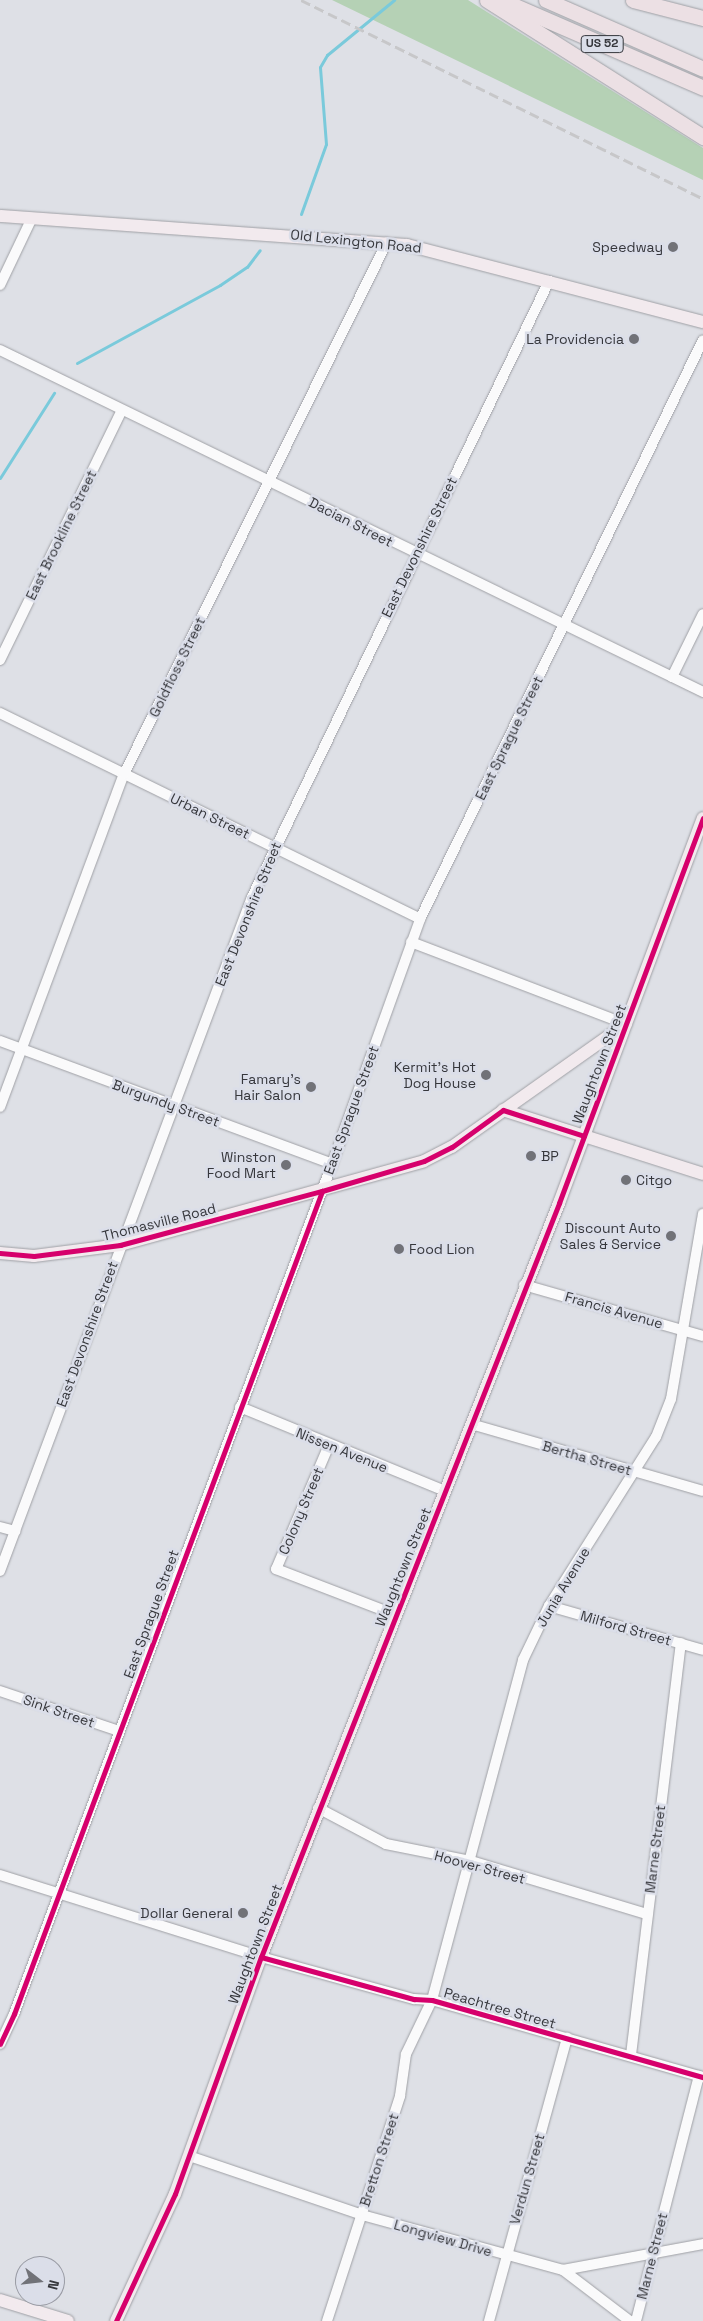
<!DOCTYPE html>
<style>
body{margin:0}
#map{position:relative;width:703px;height:2321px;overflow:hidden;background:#dee0e6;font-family:"Space Grotesk",sans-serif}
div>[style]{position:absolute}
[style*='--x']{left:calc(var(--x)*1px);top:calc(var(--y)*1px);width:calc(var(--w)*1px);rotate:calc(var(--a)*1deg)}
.green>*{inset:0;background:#b5d1b5}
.stream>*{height:3px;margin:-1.5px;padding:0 1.5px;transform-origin:1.5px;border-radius:1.5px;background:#7acadb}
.roads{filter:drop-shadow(0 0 1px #9fa0a5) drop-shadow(0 0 1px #9fa0a5)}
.minor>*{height:10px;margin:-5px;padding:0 5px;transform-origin:5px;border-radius:5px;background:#fafafb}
.major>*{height:12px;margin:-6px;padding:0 6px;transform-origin:6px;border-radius:6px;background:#f2eaee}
.highway>*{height:15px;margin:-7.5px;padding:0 7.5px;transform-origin:7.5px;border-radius:7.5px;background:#ece0e4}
.rail>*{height:3px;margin-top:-1.5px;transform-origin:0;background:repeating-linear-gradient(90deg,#c7c7c9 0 10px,transparent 0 15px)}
.cycleway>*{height:5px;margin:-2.5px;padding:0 2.5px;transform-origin:2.5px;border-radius:2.5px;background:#d6006c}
.dots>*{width:14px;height:14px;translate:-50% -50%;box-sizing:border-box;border:2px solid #dbdee9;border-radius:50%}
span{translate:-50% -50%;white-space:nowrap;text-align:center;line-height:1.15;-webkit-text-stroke:5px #dbdee9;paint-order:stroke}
.shield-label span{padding:1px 4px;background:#dbdee9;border:1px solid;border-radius:4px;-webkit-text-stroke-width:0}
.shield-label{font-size:12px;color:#36373c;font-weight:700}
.street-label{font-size:14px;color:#36373c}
.poi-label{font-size:14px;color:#36373c}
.right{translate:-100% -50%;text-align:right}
.left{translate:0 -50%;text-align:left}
.north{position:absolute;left:15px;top:2256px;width:50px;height:50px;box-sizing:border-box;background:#dbdee9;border:1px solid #999ba4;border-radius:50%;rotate:106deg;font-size:14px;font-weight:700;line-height:20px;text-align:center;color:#36373c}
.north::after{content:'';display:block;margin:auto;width:18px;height:22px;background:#717278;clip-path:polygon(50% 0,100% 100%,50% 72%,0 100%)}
</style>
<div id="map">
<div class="green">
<div style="clip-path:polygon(332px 0,468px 0,703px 148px,703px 180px)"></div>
</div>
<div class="stream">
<div style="--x:301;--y:214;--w:74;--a:-70.3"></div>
<div style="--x:326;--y:144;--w:77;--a:-94.5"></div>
<div style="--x:320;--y:67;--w:14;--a:-60"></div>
<div style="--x:327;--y:55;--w:87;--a:-39.4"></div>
<div style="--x:77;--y:363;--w:163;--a:-28.6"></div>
<div style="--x:220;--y:285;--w:32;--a:-34"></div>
<div style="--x:247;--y:267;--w:21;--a:-53"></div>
<div style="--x:0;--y:478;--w:101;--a:-57.6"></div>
</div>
<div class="roads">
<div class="minor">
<div style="--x:0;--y:285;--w:74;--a:-64.5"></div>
<div style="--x:0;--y:350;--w:782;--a:25.94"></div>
<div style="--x:0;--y:660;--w:278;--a:-64"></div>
<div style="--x:672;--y:677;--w:70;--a:-63.8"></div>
<div style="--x:0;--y:713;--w:468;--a:26.1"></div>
<div style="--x:411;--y:942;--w:230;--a:20.9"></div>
<div style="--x:0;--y:1041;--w:354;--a:20.3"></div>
<div style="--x:0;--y:1107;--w:355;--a:-69.6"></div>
<div style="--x:124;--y:774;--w:593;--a:-63.69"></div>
<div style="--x:524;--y:1285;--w:186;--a:15.9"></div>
<div style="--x:240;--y:1407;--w:222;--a:22.3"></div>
<div style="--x:471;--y:1424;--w:241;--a:16.1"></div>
<div style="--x:329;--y:1445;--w:135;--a:113.1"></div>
<div style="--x:276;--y:1569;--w:129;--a:21"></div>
<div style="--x:0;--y:1527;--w:16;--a:15"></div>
<div style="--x:0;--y:1571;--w:720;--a:-69.5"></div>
<div style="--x:252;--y:897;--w:684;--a:-64.26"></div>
<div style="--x:549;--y:1606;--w:160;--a:15.9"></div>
<div style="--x:0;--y:1691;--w:126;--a:18.6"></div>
<div style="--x:318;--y:1808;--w:77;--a:27.9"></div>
<div style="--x:386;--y:1844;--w:87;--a:11.3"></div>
<div style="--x:471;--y:1861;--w:184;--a:16.8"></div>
<div style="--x:0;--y:1875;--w:274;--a:17.4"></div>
<div style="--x:261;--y:1957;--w:159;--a:15.4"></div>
<div style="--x:414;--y:1999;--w:18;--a:3"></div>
<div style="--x:432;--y:2000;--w:282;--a:15.9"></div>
<div style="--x:0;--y:2044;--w:33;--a:-65"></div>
<div style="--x:14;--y:2014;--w:908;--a:-69.49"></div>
<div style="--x:332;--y:1164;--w:260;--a:-70.2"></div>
<div style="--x:420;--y:919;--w:644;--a:-63.95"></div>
<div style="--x:631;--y:2055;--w:415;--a:-83.1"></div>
<div style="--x:189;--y:2156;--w:183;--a:18.8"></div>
<div style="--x:362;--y:2215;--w:208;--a:15.3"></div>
<div style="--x:563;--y:2270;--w:142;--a:-10.5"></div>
<div style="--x:563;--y:2270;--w:84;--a:37.3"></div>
<div style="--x:327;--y:2321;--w:237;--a:-72"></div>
<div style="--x:400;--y:2096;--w:42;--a:-81.9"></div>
<div style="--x:406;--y:2054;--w:60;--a:-64.3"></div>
<div style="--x:432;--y:2000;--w:352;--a:-75"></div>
<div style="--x:523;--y:1660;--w:60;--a:-64.3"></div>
<div style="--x:549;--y:1606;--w:200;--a:-57.7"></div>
<div style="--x:656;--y:1437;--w:41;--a:-68.5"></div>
<div style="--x:671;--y:1399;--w:188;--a:-80.2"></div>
<div style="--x:489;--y:2321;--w:294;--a:-74.6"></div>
<div style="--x:636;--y:2321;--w:253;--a:-75.6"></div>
</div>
<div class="major">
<div style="--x:0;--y:216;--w:408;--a:4.1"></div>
<div style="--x:407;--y:245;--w:306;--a:14.6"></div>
<div style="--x:503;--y:1110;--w:210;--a:17.7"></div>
<div style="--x:0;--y:1253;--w:34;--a:5"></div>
<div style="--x:34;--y:1256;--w:87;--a:-7.3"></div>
<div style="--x:120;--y:1245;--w:315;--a:-15.4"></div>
<div style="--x:424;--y:1161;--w:31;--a:-27"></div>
<div style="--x:452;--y:1147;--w:213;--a:-35.3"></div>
<div style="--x:0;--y:2300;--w:71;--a:17.2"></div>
<div style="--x:116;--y:2321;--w:140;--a:-65.1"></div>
<div style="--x:175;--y:2194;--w:252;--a:-70.1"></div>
<div style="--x:261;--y:1957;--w:811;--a:-68.43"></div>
<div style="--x:559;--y:1203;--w:411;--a:-69.5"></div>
</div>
<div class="highway">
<div style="--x:487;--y:0;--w:256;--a:32.4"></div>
<div style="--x:501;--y:0;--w:220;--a:23.5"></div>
<div style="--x:546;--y:0;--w:171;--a:23.7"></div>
<div style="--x:633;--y:0;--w:72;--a:14.4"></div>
</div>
</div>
<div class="rail">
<div style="--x:301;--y:0;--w:449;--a:26.3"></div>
</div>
<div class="cycleway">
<div style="--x:0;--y:1253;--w:34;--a:5"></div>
<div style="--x:34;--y:1256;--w:87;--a:-7.3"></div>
<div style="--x:120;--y:1245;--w:209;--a:-15"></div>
<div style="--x:322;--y:1191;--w:106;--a:-16.4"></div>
<div style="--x:424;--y:1161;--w:31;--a:-27"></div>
<div style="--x:452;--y:1147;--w:63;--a:-36"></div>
<div style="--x:503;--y:1110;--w:85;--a:17.8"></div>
<div style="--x:261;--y:1957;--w:159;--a:15.4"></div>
<div style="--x:414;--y:1999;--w:18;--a:3"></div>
<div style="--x:432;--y:2000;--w:282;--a:15.9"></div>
<div style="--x:0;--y:2044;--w:33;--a:-65"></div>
<div style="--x:14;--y:2014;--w:879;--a:-69.48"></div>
<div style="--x:116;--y:2321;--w:140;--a:-65.1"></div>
<div style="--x:175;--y:2194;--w:252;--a:-70.1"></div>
<div style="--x:261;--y:1957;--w:811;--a:-68.43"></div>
<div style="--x:559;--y:1203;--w:411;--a:-69.5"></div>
</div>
<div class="dots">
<div style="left:673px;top:247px;background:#717278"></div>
<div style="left:634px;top:339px;background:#717278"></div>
<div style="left:486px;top:1075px;background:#717278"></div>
<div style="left:311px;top:1087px;background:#717278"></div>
<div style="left:531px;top:1156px;background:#717278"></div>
<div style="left:286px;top:1165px;background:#717278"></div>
<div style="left:626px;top:1180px;background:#717278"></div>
<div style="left:671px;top:1236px;background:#717278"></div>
<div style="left:399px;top:1249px;background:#717278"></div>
<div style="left:243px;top:1913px;background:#717278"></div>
</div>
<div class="shield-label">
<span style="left:602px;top:44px">US 52</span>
</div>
<div class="street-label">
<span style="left:356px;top:241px;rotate:6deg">Old Lexington Road</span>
<span style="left:351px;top:522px;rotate:27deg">Dacian Street</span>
<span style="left:61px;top:535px;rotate:-64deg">East Brookline Street</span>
<span style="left:419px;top:547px;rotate:-64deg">East Devonshire Street</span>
<span style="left:177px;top:667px;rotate:-64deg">Goldfloss Street</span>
<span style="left:509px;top:738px;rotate:-64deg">East Sprague Street</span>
<span style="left:210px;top:816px;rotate:26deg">Urban Street</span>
<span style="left:248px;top:914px;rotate:-68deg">East Devonshire Street</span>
<span style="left:599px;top:1064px;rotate:-69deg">Waughtown Street</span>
<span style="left:166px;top:1103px;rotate:20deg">Burgundy Street</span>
<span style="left:351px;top:1110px;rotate:-70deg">East Sprague Street</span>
<span style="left:159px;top:1222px;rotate:-14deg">Thomasville Road</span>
<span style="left:614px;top:1310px;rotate:16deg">Francis Avenue</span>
<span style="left:87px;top:1334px;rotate:-70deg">East Devonshire Street</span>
<span style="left:342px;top:1450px;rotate:22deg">Nissen Avenue</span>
<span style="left:587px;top:1458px;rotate:16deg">Bertha Street</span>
<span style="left:301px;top:1511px;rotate:-67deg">Colony Street</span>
<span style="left:403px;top:1567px;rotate:-68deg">Waughtown Street</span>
<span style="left:563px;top:1587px;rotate:-59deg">Junia Avenue</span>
<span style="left:151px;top:1614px;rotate:-70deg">East Sprague Street</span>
<span style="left:626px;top:1628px;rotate:16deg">Milford Street</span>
<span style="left:59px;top:1711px;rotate:19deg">Sink Street</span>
<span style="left:655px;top:1849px;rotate:-83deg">Marne Street</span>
<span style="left:480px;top:1867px;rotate:15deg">Hoover Street</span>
<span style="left:255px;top:1944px;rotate:-69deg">Waughtown Street</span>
<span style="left:500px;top:2008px;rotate:16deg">Peachtree Street</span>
<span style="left:379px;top:2160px;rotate:-72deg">Bretton Street</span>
<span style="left:527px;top:2179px;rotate:-74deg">Verdun Street</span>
<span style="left:443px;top:2238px;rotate:16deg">Longview Drive</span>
<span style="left:652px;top:2256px;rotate:-76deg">Marne Street</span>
</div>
<div class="poi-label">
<span class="right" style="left:663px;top:247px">Speedway</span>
<span class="right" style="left:624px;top:339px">La Providencia</span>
<span class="right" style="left:476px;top:1075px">Kermit's Hot<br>Dog House</span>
<span class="right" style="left:301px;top:1087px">Famary's<br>Hair Salon</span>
<span class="left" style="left:541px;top:1156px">BP</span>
<span class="right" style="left:276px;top:1165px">Winston<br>Food Mart</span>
<span class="left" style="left:636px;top:1180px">Citgo</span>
<span class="right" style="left:661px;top:1236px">Discount Auto<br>Sales &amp; Service</span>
<span class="left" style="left:409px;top:1249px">Food Lion</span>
<span class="right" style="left:233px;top:1913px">Dollar General</span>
</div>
<div class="north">N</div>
</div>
